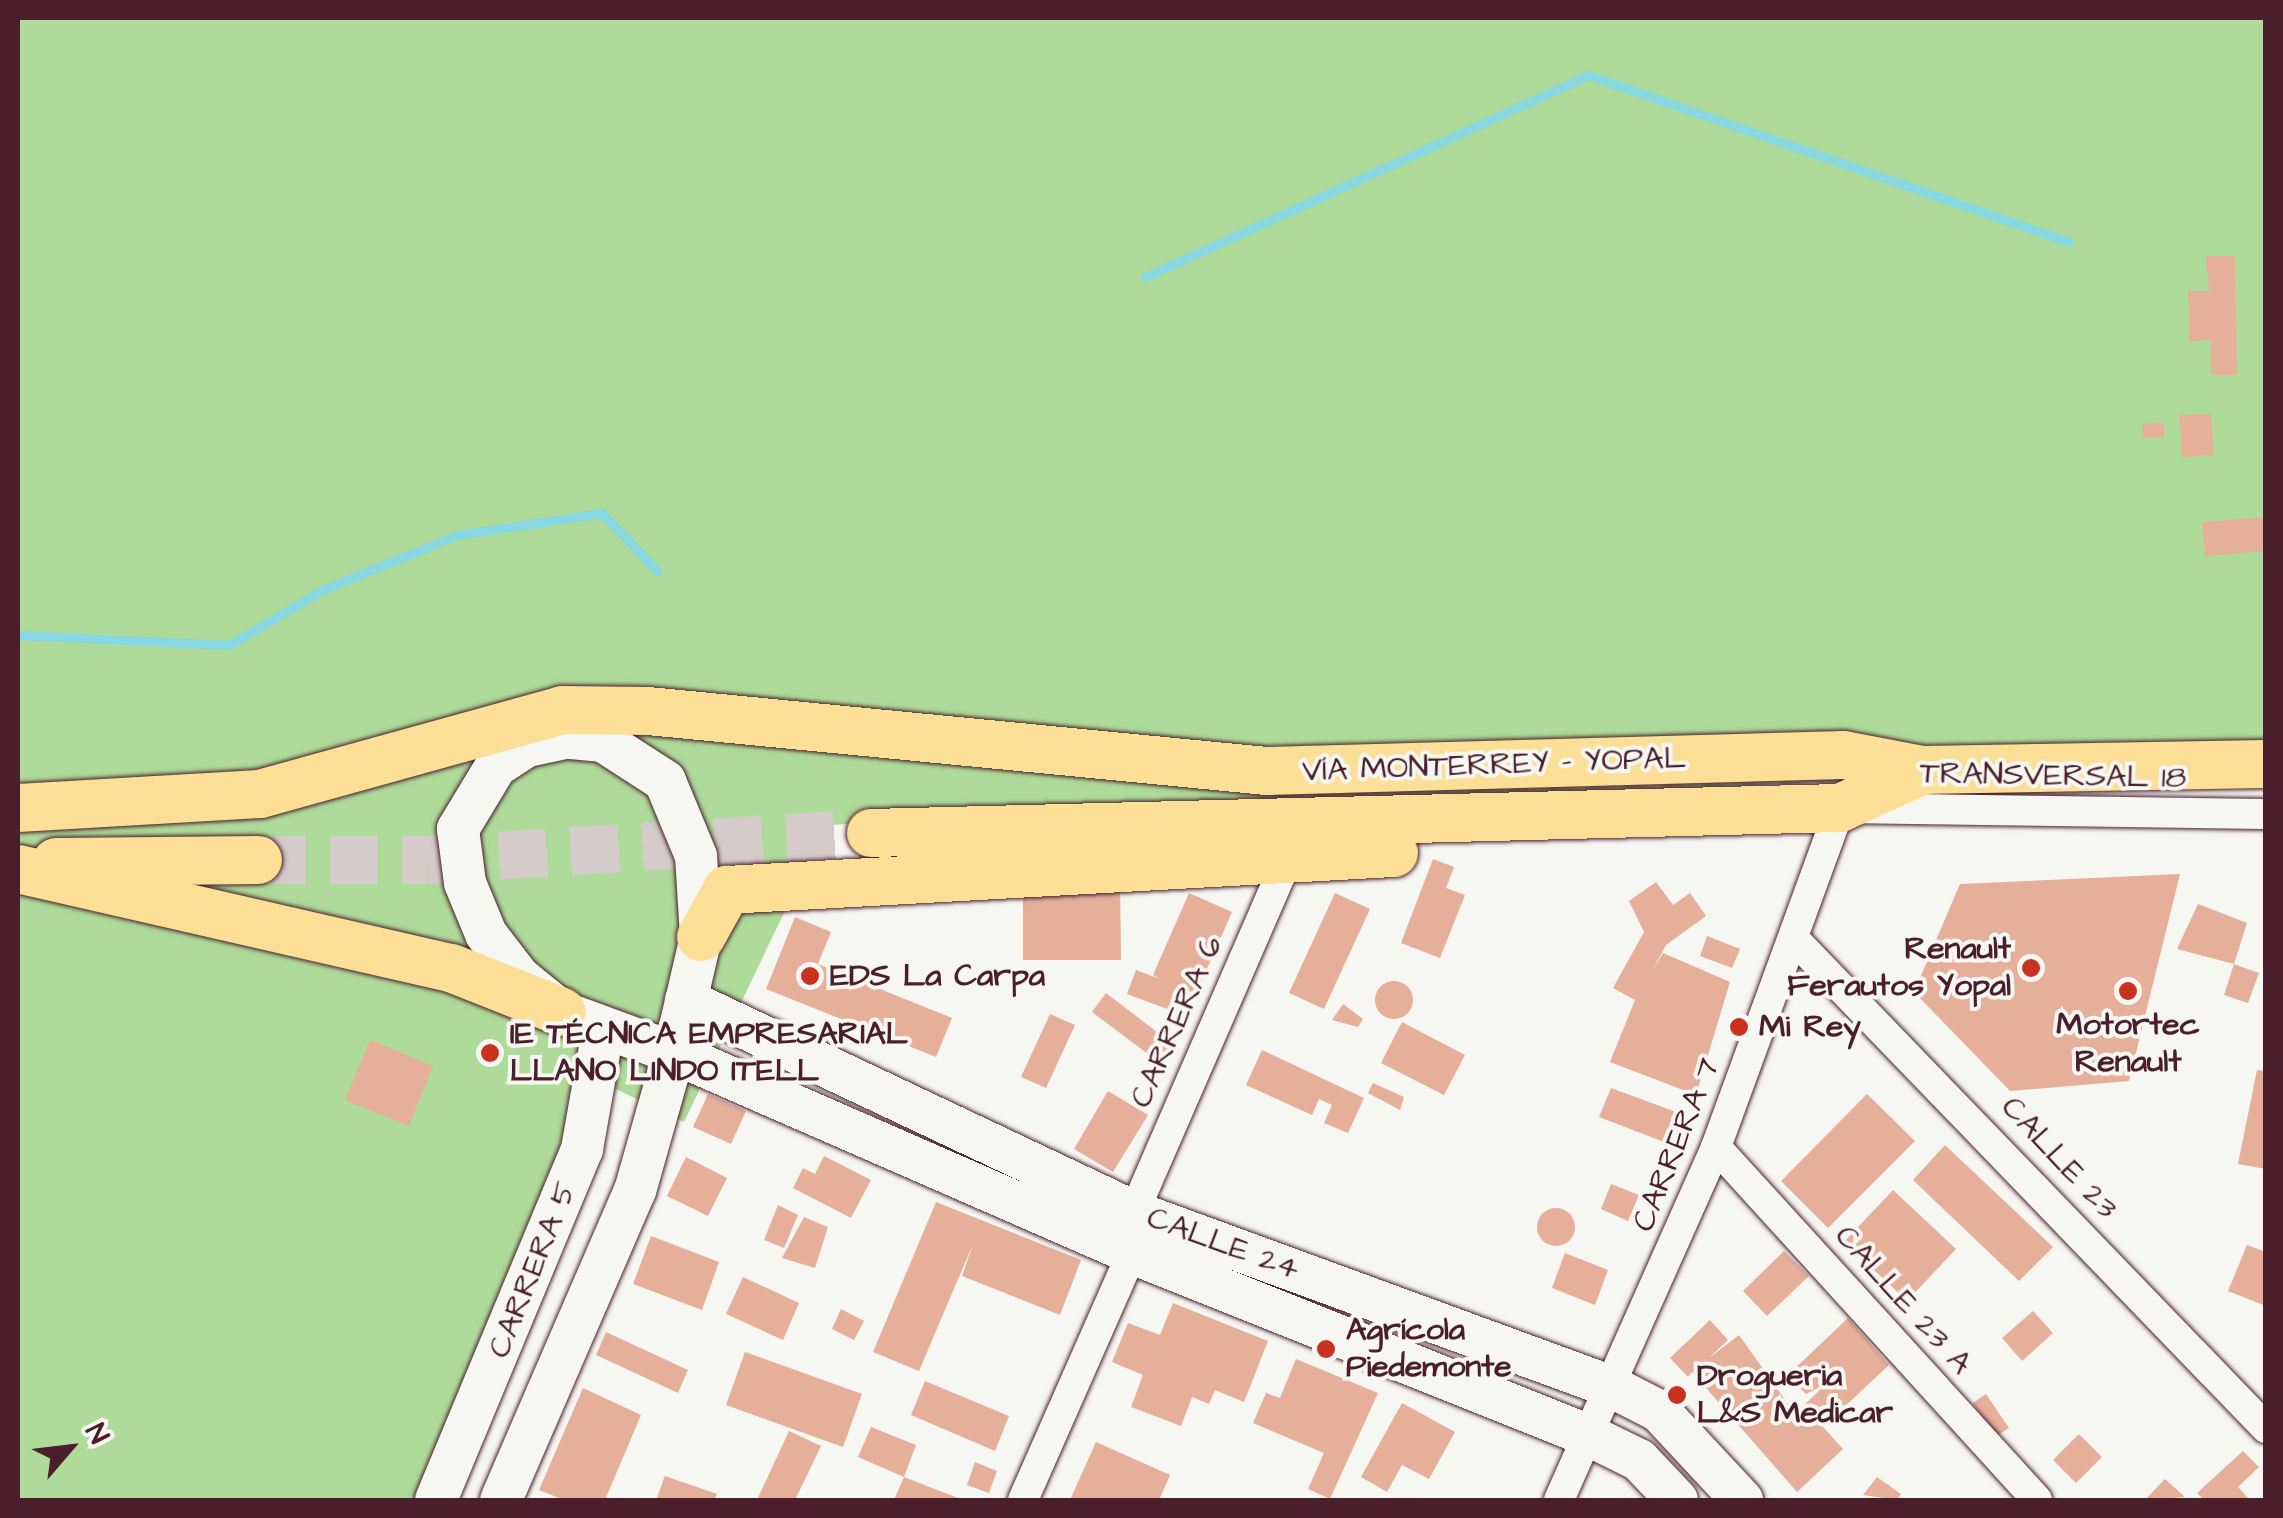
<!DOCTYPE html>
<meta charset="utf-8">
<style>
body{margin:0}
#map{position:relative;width:2283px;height:1518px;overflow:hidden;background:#f6f6f2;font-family:"Architects Daughter",sans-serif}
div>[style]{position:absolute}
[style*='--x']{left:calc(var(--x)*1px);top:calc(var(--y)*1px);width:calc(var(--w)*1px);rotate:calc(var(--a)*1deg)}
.green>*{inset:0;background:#aedb9a}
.stream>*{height:9px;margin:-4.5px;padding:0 4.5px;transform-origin:4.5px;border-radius:4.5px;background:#88d8e3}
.building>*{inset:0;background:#e5af9a}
.round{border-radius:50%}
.primary-tunnel>*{height:48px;margin-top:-24px;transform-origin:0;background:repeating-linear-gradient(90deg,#d4cbca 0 48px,transparent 0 72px)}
.roads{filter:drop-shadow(0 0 2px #4a1f2b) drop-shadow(0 0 2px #4a1f2b)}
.street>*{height:30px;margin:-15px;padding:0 15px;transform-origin:15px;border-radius:15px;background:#f6f6f2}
.secondary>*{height:42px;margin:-21px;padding:0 21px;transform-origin:21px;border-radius:21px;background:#f6f6f2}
.primary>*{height:48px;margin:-24px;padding:0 24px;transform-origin:24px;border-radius:24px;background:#fbdf96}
.dots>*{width:28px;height:28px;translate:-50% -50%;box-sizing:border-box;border:5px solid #f6f6f2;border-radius:50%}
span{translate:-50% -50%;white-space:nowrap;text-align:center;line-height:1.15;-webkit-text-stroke:8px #f6f6f2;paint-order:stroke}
.street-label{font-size:32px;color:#4a1f2b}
.poi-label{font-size:32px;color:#4a1f2b;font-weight:700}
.right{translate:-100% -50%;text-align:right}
.left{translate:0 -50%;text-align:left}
.frame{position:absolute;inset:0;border:20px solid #4a1f2b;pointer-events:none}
.north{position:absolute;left:20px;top:1398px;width:100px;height:100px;-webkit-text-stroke:8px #f6f6f2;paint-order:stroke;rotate:62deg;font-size:28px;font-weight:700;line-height:40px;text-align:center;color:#4a1f2b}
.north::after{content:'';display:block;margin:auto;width:35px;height:45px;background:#4a1f2b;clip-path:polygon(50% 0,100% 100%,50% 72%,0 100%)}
</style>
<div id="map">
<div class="green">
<div style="clip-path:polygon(18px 18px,2265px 18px,2265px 773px,1852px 781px,826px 825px,684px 1122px,587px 1075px,571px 1148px,425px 1500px,18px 1500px)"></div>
</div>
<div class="stream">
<div style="--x:1145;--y:277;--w:487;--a:-24.5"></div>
<div style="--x:1588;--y:75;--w:509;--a:19.15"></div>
<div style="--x:18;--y:635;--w:211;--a:2.7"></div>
<div style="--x:229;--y:645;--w:110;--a:-30.5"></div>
<div style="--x:324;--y:589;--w:144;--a:-22.1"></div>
<div style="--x:457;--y:535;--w:147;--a:-8.6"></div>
<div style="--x:602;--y:513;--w:80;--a:46.5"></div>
</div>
<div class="building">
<div style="clip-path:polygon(2206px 256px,2235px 256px,2237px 375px,2211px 375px,2211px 340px,2189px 341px,2188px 291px,2209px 291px)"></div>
<div style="clip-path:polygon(2211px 414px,2214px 455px,2182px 457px,2179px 415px)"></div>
<div style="clip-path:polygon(2164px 423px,2164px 437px,2143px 438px,2142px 424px)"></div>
<div style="clip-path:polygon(2266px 517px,2266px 551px,2205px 556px,2202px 522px)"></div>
<div style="clip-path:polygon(1433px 859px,1454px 867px,1446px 888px,1465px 895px,1440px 958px,1401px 943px)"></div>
<div style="clip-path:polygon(2180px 874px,2129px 1081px,2010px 1091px,1914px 992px,1960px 884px)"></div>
<div style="clip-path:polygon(1120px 877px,1121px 960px,1023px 960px,1023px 878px)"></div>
<div style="clip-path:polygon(1656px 882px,1673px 905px,1690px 893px,1706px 916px,1666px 945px,1652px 971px,1663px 953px,1730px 982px,1696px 1095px,1610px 1062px,1635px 1000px,1613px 988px,1644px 932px,1629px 901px)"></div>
<div style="clip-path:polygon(1189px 893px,1232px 912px,1196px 994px,1178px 987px,1170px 1010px,1127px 994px,1136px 970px,1160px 979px,1153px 975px)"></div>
<div style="clip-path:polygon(1335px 893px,1370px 909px,1324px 1009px,1289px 993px)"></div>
<div style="clip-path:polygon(2198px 904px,2247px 923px,2234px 964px,2177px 949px)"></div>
<div style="clip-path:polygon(795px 917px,831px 932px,818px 964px,952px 1018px,936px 1057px,766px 989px)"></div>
<div style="clip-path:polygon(1707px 936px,1740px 949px,1732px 968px,1700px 956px)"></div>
<div style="clip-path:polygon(2234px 964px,2259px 973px,2248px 1003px,2224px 995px)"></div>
<div class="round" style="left:1375px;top:981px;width:38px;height:38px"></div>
<div style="clip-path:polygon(1106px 993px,1174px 1045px,1160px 1063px,1092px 1012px)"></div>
<div style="clip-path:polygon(1343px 1004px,1363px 1019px,1358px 1027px,1332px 1020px)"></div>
<div style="clip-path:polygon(1050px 1014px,1075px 1025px,1046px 1088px,1021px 1077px)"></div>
<div style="clip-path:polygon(1402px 1022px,1465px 1055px,1444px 1095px,1381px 1063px)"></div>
<div style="clip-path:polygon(370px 1040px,433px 1066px,409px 1126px,345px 1100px)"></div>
<div style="clip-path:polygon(1262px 1050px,1364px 1098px,1348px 1133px,1324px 1123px,1332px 1105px,1319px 1099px,1312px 1115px,1246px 1085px)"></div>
<div style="clip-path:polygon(2257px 1070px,2266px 1071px,2266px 1169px,2238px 1164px)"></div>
<div style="clip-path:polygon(1373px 1083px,1404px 1097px,1400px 1110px,1368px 1093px)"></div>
<div style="clip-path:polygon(1611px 1088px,1676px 1112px,1664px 1142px,1599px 1117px)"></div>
<div style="clip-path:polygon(1108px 1091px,1148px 1115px,1113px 1172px,1074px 1149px)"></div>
<div style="clip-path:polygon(708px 1094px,746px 1111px,731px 1144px,693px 1127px)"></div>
<div style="clip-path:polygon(1867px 1094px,1915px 1141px,1828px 1228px,1781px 1181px)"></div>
<div style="clip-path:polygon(1945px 1145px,2053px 1247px,2019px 1281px,1913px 1180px)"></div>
<div style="clip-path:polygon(824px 1156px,871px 1180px,851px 1218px,793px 1188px,803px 1168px,815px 1174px)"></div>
<div style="clip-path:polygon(686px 1157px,727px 1178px,708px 1216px,667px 1196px)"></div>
<div style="clip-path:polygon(1611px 1184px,1639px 1195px,1628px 1221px,1601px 1209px)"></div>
<div style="clip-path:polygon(1893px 1190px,1956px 1249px,1907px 1301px,1844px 1242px)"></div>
<div style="clip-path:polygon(936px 1202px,1081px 1260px,1060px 1315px,962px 1276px,973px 1244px,919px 1371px,873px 1352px)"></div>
<div style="clip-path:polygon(778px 1205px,798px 1215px,784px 1248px,764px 1240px)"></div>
<div class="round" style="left:1537px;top:1208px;width:38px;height:38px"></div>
<div style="clip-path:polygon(804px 1217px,828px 1227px,815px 1268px,782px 1258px)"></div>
<div style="clip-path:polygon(651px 1236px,719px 1262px,702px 1310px,633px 1284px)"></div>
<div style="clip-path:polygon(2247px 1245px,2266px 1252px,2266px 1306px,2228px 1291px)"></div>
<div style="clip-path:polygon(1784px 1251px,1809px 1276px,1767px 1316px,1743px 1291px)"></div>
<div style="clip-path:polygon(1565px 1253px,1608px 1270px,1595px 1305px,1552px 1288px)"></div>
<div style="clip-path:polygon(743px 1277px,799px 1303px,783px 1340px,726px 1314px)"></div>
<div style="clip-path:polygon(1173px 1303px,1268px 1341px,1244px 1402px,1215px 1390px,1209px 1404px,1192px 1397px,1181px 1426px,1131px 1407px,1143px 1375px,1112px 1362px,1128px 1323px,1160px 1335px)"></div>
<div style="clip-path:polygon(841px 1309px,864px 1321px,854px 1340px,832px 1329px)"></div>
<div style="clip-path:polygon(2033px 1311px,2053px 1333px,2022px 1361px,2002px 1338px)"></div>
<div style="clip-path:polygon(1848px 1318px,1889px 1365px,1823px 1427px,1843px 1449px,1797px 1492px,1692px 1372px,1688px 1377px,1670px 1358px,1710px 1320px,1728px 1340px,1709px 1358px,1739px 1335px,1795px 1414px,1826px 1384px,1806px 1394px,1787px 1376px)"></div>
<div style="clip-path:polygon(606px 1332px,688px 1370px,678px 1393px,596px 1355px)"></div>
<div style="clip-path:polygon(745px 1352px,862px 1394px,843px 1447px,726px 1405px)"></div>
<div style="clip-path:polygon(1296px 1359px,1378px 1393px,1330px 1499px,1308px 1489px,1324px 1453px,1253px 1423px,1266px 1393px,1280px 1398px)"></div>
<div style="clip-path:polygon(925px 1381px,1009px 1416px,995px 1451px,911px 1415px)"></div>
<div style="clip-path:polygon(583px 1388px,641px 1415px,605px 1500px,564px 1500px,539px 1490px)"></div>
<div style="clip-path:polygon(1986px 1394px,2009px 1428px,1995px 1437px,1973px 1403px)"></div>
<div style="clip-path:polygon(1402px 1403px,1455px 1432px,1429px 1479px,1402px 1465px,1387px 1492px,1361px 1477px)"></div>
<div style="clip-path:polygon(871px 1427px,916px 1445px,904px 1477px,858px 1457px)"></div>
<div style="clip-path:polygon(789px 1431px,821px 1446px,795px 1500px,757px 1500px)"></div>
<div style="clip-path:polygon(2079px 1434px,2102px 1457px,2076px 1483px,2053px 1460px)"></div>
<div style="clip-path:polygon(1096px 1442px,1170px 1475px,1159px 1500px,1070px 1500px)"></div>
<div style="clip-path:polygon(2243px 1451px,2259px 1467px,2238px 1487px,2250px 1500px,2204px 1500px,2197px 1493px)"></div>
<div style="clip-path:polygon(975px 1462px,997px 1471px,989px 1493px,967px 1485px)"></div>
<div style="clip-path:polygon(665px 1476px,717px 1494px,714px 1500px,656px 1500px)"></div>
<div style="clip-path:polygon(904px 1477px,963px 1500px,894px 1500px)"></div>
<div style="clip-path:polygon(1877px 1477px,1901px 1494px,1897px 1500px,1863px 1495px)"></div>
<div style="clip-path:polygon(2165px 1479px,2185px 1497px,2145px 1500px)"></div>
</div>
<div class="primary-tunnel">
<div style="--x:258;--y:860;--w:169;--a:0"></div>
<div style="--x:427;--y:860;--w:445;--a:-3.5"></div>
</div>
<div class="roads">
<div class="street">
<div style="--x:1796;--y:941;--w:677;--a:46.02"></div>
<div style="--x:1716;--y:1147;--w:477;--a:47.7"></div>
<div style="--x:1134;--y:1212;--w:382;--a:-66.5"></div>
<div style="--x:1023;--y:1500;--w:270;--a:-66.2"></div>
<div style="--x:1559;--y:1500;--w:386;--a:-66"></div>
<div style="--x:1716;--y:1147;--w:361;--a:-69.9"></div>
<div style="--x:1840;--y:808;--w:426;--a:0.8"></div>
</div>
<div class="secondary">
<div style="--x:686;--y:1000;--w:496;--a:25.3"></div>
<div style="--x:1134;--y:1212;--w:509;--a:20.11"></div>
<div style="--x:1612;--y:1387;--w:53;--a:27.1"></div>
<div style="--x:1659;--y:1411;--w:122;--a:47"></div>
<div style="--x:436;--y:1500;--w:380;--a:-67.4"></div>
<div style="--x:582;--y:1149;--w:120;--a:-79.9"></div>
<div style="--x:501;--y:1500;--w:337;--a:-66.6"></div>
<div style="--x:635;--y:1191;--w:143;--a:-74.2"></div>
<div style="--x:674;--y:1053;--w:119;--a:-76.9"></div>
<div style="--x:701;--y:937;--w:81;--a:-93.5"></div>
<div style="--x:696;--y:856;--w:81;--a:-112.5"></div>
<div style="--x:665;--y:781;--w:74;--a:-147.2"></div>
<div style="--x:603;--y:741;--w:38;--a:-175"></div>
<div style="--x:565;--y:738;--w:39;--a:168"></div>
<div style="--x:527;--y:746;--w:37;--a:147"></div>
<div style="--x:496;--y:766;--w:74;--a:121.1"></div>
<div style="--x:458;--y:829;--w:54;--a:82.6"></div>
<div style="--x:465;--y:883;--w:55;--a:67.6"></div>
<div style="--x:486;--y:934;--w:54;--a:52.5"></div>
<div style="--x:519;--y:977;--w:55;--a:39.1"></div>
<div style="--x:562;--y:1012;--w:119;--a:20.1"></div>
<div style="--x:674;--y:1053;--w:500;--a:23.6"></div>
<div style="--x:1132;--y:1253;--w:491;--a:21.8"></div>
<div style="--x:1588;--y:1435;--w:57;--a:26.1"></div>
<div style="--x:1639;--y:1460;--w:55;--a:46.5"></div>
</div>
<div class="primary">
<div style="--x:18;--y:808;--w:242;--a:-3.3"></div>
<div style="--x:260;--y:794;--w:313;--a:-15.5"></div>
<div style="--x:562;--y:710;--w:86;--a:0.7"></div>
<div style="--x:648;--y:711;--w:622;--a:5.54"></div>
<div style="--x:1267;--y:771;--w:577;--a:-1.59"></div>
<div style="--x:1844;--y:755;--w:80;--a:10.8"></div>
<div style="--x:1923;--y:770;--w:343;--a:-1"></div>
<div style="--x:871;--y:833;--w:969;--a:-1.48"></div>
<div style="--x:1840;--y:808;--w:91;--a:-24.6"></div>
<div style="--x:56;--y:862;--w:202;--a:-0.6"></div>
<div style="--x:18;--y:869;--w:444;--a:12.9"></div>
<div style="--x:451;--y:968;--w:119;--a:21.6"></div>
<div style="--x:701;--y:937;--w:54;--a:-61"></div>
<div style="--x:727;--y:890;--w:668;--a:-3.18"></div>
</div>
</div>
<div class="dots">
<div style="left:2031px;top:968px;background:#c8321e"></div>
<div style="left:810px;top:976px;background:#c8321e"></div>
<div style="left:2128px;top:991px;background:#c8321e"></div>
<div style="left:1739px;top:1027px;background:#c8321e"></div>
<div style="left:490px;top:1053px;background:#c8321e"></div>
<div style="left:1326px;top:1349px;background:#c8321e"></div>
<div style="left:1677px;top:1395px;background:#c8321e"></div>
</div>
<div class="street-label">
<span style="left:1494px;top:765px;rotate:-2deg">VÍA MONTERREY - YOPAL</span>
<span style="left:2053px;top:776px;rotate:1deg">TRANSVERSAL 18</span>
<span style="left:1177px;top:1022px;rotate:-66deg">CARRERA 6</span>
<span style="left:1677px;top:1145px;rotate:-68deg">CARRERA 7</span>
<span style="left:2059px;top:1158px;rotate:47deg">CALLE 23</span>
<span style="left:1223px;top:1244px;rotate:20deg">CALLE 24</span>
<span style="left:533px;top:1270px;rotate:-68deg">CARRERA 5</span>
<span style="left:1903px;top:1300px;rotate:48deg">CALLE 23 A</span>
</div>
<div class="poi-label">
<span class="right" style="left:2011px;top:968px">Renault<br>Ferautos Yopal</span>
<span class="left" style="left:830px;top:976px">EDS La Carpa</span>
<span style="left:2128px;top:1044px">Motortec<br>Renault</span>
<span class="left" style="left:1759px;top:1027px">Mi Rey</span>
<span class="left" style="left:510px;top:1053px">IE TÉCNICA EMPRESARIAL<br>LLANO LINDO ITELL</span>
<span class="left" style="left:1346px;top:1349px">Agrícola<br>Piedemonte</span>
<span class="left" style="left:1697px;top:1395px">Drogueria<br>L&amp;S Medicar</span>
</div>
<div class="frame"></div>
<div class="north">N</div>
</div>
